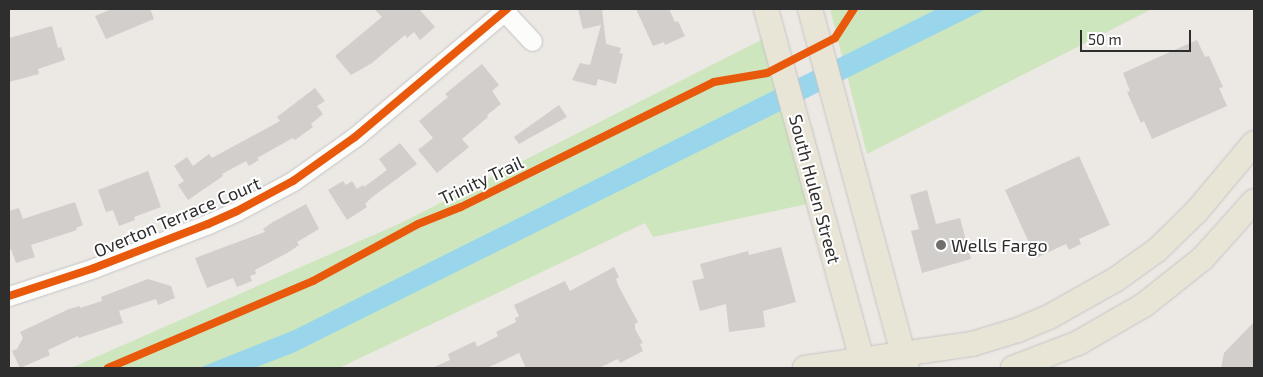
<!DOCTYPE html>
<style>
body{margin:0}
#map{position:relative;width:1263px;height:377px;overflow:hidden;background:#ece8e4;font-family:"Exo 2",sans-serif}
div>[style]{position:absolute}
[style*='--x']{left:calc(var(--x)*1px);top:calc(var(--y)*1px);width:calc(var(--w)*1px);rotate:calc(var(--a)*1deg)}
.green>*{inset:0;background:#cee6be}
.water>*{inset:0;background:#99d6ec}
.building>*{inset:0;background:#d1cecb}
.roads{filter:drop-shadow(0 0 1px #c5c4c5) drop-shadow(0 0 1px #c5c4c5)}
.minor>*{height:19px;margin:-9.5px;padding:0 9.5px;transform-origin:9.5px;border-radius:9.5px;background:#fcfcfb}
.major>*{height:24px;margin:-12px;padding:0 12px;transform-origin:12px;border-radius:12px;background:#e8e4d6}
.cycleway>*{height:8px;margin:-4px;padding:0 4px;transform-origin:4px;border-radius:4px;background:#e8590c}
.dots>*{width:14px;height:14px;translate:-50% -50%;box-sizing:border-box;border:2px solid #fff;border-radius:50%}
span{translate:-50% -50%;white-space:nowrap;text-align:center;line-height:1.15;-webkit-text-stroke:4px #fff;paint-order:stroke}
.street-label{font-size:18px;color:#2e2e2e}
.poi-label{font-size:18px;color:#2e2e2e}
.left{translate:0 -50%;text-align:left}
.frame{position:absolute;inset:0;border:10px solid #2e2e2e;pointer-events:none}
.scale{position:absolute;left:1080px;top:30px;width:111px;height:22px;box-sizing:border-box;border:2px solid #2e2e2e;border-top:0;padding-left:6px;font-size:15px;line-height:18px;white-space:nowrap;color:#2e2e2e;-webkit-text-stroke:4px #fff;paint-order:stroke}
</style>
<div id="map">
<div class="green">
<div style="clip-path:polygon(830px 9px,1152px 9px,867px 154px)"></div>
<div style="clip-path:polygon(765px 38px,807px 204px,653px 237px,645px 223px,339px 368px,71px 368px,401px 223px)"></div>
</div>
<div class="water">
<div style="clip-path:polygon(937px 9px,986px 9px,293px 353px,254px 368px,199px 368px,292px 331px)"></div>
</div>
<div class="building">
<div style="clip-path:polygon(112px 9px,150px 9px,154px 19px,106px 39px,95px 16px)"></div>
<div style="clip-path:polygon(374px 9px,419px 9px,435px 27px,420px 40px,414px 32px,407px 38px,405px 35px,372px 63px,351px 75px,335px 56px,382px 17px)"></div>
<div style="clip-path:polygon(578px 9px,602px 9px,606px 44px,621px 48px,619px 53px,623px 54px,616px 84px,598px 79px,596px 86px,572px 80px,580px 63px,590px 65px,601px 25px,583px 29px)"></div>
<div style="clip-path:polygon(636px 9px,669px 9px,675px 22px,678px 21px,685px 36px,665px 45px,664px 42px,653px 46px)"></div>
<div style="clip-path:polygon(52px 26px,58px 48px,61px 47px,65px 60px,38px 69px,39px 74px,9px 82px,9px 38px)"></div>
<div style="clip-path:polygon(1197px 40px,1205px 57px,1209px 56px,1223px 87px,1219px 88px,1227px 106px,1152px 139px,1144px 121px,1141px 123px,1127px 92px,1130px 91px,1123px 73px)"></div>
<div style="clip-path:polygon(482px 64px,499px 85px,492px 91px,501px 104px,487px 115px,488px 117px,462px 139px,469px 147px,437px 173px,418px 150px,433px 138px,419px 121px,448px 97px,445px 94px)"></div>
<div style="clip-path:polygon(315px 88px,325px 101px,317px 106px,323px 114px,311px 124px,313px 127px,295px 140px,293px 138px,257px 158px,259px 160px,249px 166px,246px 161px,222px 174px,223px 176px,188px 200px,178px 185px,184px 181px,174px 166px,187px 157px,193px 166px,209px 154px,212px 158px,280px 121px,277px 117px)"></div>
<div style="clip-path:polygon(559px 105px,567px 117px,519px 144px,514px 137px)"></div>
<div style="clip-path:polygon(400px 143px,417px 164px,371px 198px,365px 204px,367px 207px,347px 220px,328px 190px,343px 181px,346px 185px,352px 181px,357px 189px,363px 185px,364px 187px,387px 170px,379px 159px)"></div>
<div style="clip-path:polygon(1079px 156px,1110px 225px,1079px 239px,1081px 244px,1069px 250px,1066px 244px,1036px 258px,1005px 190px)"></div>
<div style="clip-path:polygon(148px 171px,161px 207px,134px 217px,135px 220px,119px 226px,113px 210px,106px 212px,98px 190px)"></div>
<div style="clip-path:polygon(927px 190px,936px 224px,960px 218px,971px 259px,922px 273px,911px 231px,919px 229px,910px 195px)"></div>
<div style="clip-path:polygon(75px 202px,83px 225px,76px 228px,77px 230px,31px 245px,35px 257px,16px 263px,11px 249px,9px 250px,9px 211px,19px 208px,23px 219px)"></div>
<div style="clip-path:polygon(306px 204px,319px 229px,297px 242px,299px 245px,289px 252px,255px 270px,256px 274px,250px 276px,252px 281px,237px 287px,233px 278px,207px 288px,195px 258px,265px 232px,263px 229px,273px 222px)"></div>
<div style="clip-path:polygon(781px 247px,796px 302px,763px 311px,765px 327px,729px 332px,726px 304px,700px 311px,692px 281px,704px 278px,700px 264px,748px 251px,749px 255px)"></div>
<div style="clip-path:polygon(614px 267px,619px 277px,616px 279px,619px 287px,638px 322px,635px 324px,635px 329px,643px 343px,640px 344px,643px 351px,620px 363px,618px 359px,599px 368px,526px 368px,519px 353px,487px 368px,432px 368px,450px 360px,448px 354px,475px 341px,477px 347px,498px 336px,496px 332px,516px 322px,515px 318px,519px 316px,514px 305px,565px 281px,570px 291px)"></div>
<div style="clip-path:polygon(148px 279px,171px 286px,175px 298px,158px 305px,156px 299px,119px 311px,123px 323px,79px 338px,78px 336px,48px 350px,50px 355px,20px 368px,12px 351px,17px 349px,23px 338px,20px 332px,69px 309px,80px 306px,80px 308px,102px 301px,101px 297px)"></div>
<div style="clip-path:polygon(1254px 322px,1254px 368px,1221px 368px,1224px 353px)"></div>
</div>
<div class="roads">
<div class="minor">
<div style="--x:504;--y:11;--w:41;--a:47"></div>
<div style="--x:9;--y:296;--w:89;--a:-18.2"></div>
<div style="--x:94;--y:268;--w:122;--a:-21.1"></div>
<div style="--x:208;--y:224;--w:32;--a:-24"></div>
<div style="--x:237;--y:211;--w:64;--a:-28.2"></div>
<div style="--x:293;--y:181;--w:76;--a:-35.4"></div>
<div style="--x:355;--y:137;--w:199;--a:-40.1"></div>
</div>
<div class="major">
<div style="--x:766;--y:9;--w:372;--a:74.7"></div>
<div style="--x:810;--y:9;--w:372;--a:74.9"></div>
<div style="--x:805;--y:368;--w:169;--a:-8.2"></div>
<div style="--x:972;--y:344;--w:48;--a:-16.9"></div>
<div style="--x:1018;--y:330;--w:34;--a:-23"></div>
<div style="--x:1049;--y:317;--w:76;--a:-29.3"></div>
<div style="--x:1115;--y:280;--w:52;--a:-35.5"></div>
<div style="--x:1157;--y:250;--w:54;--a:-44.3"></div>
<div style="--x:1196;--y:212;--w:90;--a:-50"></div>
<div style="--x:1013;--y:368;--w:70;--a:-21"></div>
<div style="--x:1078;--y:343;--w:76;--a:-29.9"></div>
<div style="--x:1144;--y:305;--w:75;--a:-38.5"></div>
<div style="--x:1203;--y:258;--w:76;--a:-48.2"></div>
</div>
</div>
<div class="cycleway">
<div style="--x:9;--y:296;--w:89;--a:-18.2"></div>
<div style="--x:94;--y:268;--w:122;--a:-21.1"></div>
<div style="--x:208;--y:224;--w:32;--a:-24"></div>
<div style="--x:237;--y:211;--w:64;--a:-28.2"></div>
<div style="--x:293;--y:181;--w:76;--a:-35.4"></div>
<div style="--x:355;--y:137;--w:199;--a:-40.1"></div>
<div style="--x:108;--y:368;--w:223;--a:-23"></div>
<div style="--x:313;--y:281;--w:119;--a:-28.5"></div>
<div style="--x:418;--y:224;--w:46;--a:-21.6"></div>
<div style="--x:461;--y:207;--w:282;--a:-26.3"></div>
<div style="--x:714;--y:82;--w:54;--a:-9.6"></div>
<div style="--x:767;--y:73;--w:76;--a:-27.2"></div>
<div style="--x:835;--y:38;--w:35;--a:-57"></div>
</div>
<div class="dots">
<div style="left:941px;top:245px;background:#706f6e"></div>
</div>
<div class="street-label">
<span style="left:481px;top:180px;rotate:-25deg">Trinity Trail</span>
<span style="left:815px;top:189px;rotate:75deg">South Hulen Street</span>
<span style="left:177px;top:217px;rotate:-23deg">Overton Terrace Court</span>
</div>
<div class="poi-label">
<span class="left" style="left:951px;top:245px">Wells Fargo</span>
</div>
<div class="frame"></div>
<div class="scale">50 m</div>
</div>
